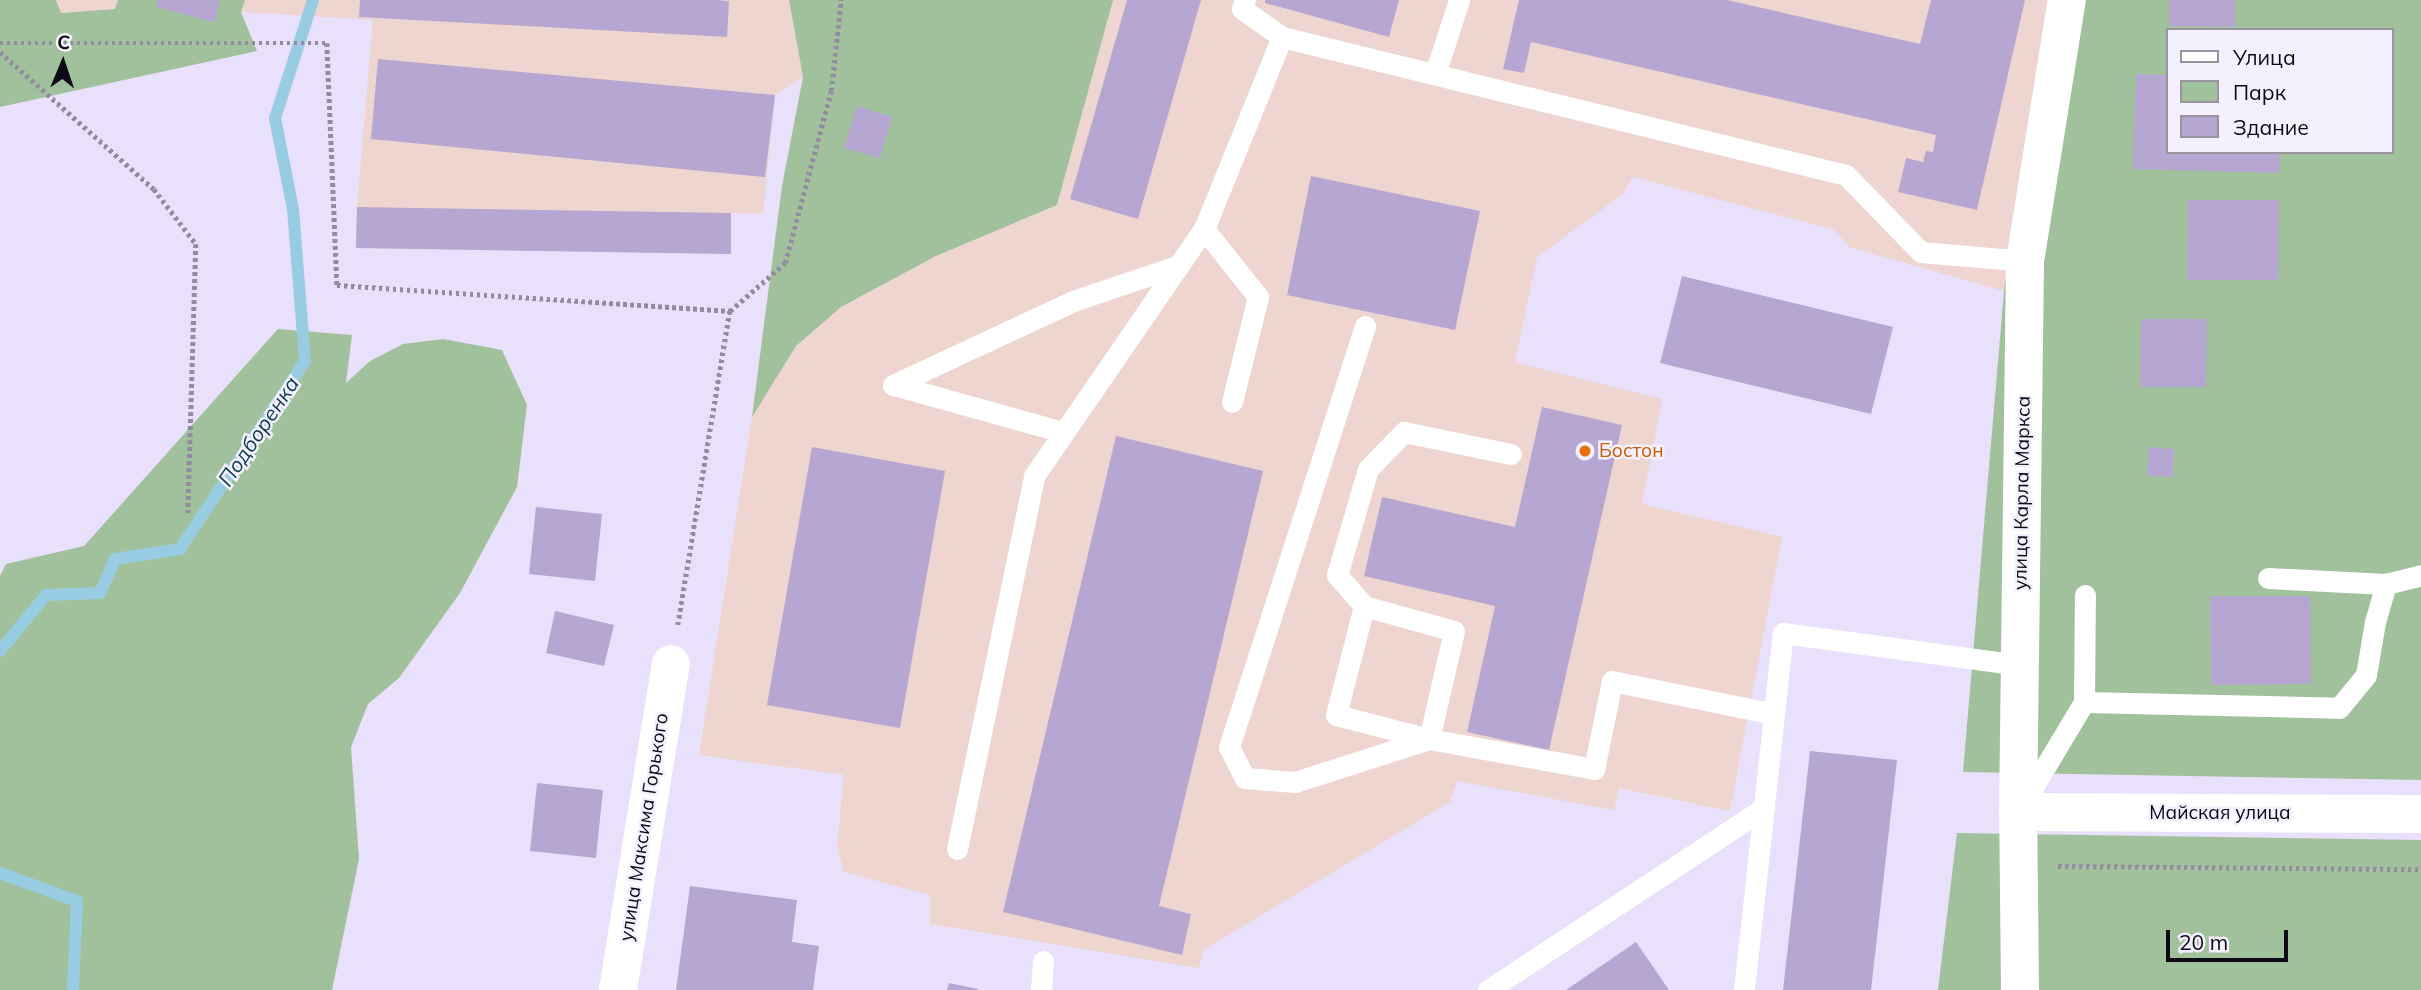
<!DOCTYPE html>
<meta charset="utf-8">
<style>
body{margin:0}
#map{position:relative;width:2421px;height:990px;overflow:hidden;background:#e9e0fb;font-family:Mulish,sans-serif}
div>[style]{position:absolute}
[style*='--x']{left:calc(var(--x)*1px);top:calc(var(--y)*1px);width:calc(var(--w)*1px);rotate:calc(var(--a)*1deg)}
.industrial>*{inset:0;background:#eed5cf}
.green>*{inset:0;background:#a1c09c}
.stream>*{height:12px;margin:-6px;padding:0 6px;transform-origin:6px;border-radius:6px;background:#98cce3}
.building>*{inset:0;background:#b6a7d2}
.path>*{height:4.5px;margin-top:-2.25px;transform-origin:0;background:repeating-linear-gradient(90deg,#938ca0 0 3.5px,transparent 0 7px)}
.service>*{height:21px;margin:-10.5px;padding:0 10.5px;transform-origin:10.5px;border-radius:10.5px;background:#fff}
.minor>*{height:38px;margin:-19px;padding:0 19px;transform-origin:19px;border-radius:19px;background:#fff}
.tertiary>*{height:38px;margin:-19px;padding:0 19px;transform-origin:19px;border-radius:19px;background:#fff}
.dots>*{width:19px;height:19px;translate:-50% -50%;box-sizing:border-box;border:4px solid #f4f0fd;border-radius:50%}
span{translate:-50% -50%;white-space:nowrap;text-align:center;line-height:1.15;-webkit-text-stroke:5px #f4f0fd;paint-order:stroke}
.food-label{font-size:19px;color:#c56008}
.left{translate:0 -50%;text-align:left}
.street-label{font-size:19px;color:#0e0a15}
.water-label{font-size:21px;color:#0e3c4d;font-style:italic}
.legend{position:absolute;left:2166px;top:28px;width:228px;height:126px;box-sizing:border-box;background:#f4f0fd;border:2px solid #9894a0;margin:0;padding:9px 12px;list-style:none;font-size:21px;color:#0e0a15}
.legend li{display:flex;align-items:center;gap:14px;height:35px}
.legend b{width:35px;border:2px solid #9894a0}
.north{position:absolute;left:28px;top:28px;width:70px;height:70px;-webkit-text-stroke:5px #f4f0fd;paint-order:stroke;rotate:2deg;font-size:19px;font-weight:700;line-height:28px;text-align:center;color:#0e0a15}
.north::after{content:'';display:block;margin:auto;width:24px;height:32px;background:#0e0a15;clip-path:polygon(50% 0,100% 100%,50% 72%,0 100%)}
.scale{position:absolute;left:2166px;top:930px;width:122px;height:32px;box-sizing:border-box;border:4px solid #0e0a15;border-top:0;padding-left:9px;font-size:21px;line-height:24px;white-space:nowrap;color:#0e0a15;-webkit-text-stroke:5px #f4f0fd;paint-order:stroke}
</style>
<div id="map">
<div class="industrial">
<div style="clip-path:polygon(56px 0,118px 0,115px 9px,61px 13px)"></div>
<div style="clip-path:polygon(245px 0,789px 0,803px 77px,775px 95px,763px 214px,731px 213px,731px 254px,356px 248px,357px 207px,373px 20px,241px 12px)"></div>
<div style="clip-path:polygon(1113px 0,2050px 0,2004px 291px,1849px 247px,1835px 230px,1633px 177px,1623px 194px,1537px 257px,1515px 362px,1662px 399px,1642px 504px,1782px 537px,1730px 811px,1619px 788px,1614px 810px,1457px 781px,1450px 802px,1203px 950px,1199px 968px,930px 924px,930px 895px,844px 872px,837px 846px,844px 775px,699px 755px,752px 417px,796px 345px,841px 307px,936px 256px,1057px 205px)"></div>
</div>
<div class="green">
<div style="clip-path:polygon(0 0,56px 0,61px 13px,115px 9px,118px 0,245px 0,241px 12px,257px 51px,0 107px)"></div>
<div style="clip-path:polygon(789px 0,1113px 0,1057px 205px,936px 256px,841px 307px,796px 346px,752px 417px,782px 186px,803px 77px)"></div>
<div style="clip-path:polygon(evenodd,2050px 0,2421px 0,2421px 780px,1963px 772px,2004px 291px,2050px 0,2167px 30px,2391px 30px,2391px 152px,2167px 152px,2167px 30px)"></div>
<div style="clip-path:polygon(278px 329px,352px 335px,346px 383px,370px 361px,403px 344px,443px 339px,502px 350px,527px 405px,517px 487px,460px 593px,399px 678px,368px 704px,351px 747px,359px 859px,332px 990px,0 990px,0 576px,6px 564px,84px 546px)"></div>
<div style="clip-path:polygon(1957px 833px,2421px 840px,2421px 990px,1938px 990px)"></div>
</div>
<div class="stream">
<div style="--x:0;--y:651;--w:72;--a:-50.6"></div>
<div style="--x:46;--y:595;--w:54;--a:-2.1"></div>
<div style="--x:100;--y:593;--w:37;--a:-66"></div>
<div style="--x:115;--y:559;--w:66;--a:-8.7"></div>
<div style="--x:180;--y:549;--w:226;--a:-56.4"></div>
<div style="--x:305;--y:361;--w:152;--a:-94.5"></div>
<div style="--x:293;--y:209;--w:93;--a:-101.2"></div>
<div style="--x:275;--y:118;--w:124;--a:-72.1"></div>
<div style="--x:0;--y:873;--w:82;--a:20"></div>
<div style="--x:77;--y:901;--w:89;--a:92.6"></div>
</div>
<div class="building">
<div style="clip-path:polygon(158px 0,220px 0,214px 22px,156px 7px)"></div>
<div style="clip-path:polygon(360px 0,716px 0,729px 1px,727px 37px,359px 17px)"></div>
<div style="clip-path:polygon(1127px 0,1201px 0,1138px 219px,1070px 199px)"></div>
<div style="clip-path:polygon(1265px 0,1399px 0,1389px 37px,1265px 3px)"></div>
<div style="clip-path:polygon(1519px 0,1727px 0,1920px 44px,1931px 0,2025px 0,1977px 210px,1898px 192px,1906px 158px,1923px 162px,1926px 151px,1933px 152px,1936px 135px,1531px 42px,1524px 73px,1503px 69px)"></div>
<div style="clip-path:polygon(2169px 0,2235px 0,2235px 27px,2169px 26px)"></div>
<div style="clip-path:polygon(378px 59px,775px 95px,765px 177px,371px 139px)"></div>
<div style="clip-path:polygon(2136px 74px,2167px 75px,2167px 152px,2280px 152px,2279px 173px,2133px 169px)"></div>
<div style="clip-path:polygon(857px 106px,892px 117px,880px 158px,844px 148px)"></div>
<div style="clip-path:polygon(1311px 176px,1480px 211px,1455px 330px,1287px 295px)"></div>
<div style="clip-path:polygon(2188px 200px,2279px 200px,2278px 280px,2187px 280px)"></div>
<div style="clip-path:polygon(357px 207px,731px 213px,731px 254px,356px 248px)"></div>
<div style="clip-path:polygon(1682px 276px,1893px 327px,1871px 414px,1660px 363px)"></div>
<div style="clip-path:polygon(2141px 319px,2207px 319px,2206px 387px,2140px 387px)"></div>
<div style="clip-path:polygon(1542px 407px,1622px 425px,1549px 750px,1467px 732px,1495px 606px,1364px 576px,1382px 497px,1515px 527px)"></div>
<div style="clip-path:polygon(1116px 436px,1263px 471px,1159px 906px,1191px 914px,1182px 955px,1003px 912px)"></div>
<div style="clip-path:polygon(812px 447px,945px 471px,900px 728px,767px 705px)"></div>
<div style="clip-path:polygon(2149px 447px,2174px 449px,2173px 477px,2147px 476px)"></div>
<div style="clip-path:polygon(536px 507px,602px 514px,595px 581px,529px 574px)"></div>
<div style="clip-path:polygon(2210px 596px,2310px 596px,2311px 684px,2211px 685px)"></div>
<div style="clip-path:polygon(555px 611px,614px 625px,604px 666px,546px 653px)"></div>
<div style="clip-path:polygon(1810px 751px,1897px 760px,1871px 990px,1783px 990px)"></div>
<div style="clip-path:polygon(537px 783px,603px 790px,596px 858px,530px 851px)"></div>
<div style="clip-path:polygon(690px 886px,797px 900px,792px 942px,819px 946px,813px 990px,676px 990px)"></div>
<div style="clip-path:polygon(1636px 942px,1669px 990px,1566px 990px)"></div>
<div style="clip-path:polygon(949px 983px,978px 989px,978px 990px,947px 990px)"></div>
</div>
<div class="path">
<div style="--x:0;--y:43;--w:327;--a:0"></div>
<div style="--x:327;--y:43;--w:242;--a:87.6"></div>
<div style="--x:337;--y:285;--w:394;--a:3.8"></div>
<div style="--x:730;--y:311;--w:318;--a:99.4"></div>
<div style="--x:0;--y:52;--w:206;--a:41.7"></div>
<div style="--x:154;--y:189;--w:69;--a:52.6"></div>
<div style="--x:196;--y:244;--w:269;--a:91.7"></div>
<div style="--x:730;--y:311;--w:73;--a:-41.1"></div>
<div style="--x:785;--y:263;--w:178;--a:-75"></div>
<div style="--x:831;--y:91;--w:92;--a:-83.7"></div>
<div style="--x:2058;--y:866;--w:363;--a:0.5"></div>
</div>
<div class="service">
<div style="--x:1245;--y:0;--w:9;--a:108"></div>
<div style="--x:1242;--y:9;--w:49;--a:35"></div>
<div style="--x:1435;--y:74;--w:78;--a:-72"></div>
<div style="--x:1204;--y:229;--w:87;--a:51.5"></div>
<div style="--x:1258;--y:297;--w:108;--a:103.9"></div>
<div style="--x:1365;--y:326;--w:442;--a:107.9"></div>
<div style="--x:1229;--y:747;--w:35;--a:63"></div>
<div style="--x:1245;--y:778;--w:50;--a:4.6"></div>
<div style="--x:1295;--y:782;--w:141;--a:-17.8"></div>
<div style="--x:1429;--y:739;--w:168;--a:10.3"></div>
<div style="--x:1594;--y:769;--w:90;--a:-78.4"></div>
<div style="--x:1612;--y:681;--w:165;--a:11.5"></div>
<div style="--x:1063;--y:432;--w:176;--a:-164.5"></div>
<div style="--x:893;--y:385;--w:199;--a:-25"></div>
<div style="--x:1073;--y:301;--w:110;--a:-18.6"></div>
<div style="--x:2268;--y:578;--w:118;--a:2.9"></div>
<div style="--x:1364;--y:606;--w:93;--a:15.5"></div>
<div style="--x:1454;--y:631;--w:111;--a:103"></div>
<div style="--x:1429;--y:739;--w:96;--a:-165.5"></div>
<div style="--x:1336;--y:715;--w:113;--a:-75.6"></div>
<div style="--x:1364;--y:606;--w:41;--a:-131.1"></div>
<div style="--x:1337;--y:575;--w:110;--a:-73.7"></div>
<div style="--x:1368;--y:469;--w:52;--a:-45.8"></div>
<div style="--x:1404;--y:432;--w:109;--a:11.6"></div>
<div style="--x:2084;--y:702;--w:107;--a:-89.5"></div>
<div style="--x:2024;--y:802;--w:117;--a:-59"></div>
<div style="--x:2084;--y:702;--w:255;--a:1.3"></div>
<div style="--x:2339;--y:708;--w:43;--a:-50.7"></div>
<div style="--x:2366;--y:675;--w:54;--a:-80.4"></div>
<div style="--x:2375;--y:622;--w:40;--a:-74"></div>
<div style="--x:2386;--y:584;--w:36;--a:-14"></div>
<div style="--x:957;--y:849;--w:381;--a:-78.3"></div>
<div style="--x:1034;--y:476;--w:300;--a:-55.5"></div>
<div style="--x:1204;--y:229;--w:207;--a:-67.9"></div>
<div style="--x:1282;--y:37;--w:581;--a:13.75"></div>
<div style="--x:1846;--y:175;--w:107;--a:45.8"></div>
<div style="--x:1921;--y:252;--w:104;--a:4.9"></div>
<div style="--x:1041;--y:990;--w:29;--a:-86"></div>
<div style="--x:1488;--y:990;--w:331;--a:-33.4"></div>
<div style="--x:1744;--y:990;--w:359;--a:-83.8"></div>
<div style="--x:1783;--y:633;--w:238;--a:7.7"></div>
</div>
<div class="minor">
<div style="--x:2018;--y:812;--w:551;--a:-89.27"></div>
<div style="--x:2025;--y:261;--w:264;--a:-80.9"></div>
<div style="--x:618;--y:990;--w:330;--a:-80.8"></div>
</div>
<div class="tertiary">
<div style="--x:2020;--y:990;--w:178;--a:-90.6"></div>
<div style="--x:2018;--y:812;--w:403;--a:0.3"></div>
</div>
<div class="dots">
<div style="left:1585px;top:451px;background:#e8710a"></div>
</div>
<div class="food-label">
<span class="left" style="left:1599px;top:451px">Бостон</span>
</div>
<div class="street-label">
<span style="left:2022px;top:493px;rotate:-89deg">улица Карла Маркса</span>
<span style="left:2220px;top:813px">Майская улица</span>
<span style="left:644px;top:827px;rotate:-81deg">улица Максима Горького</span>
</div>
<div class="water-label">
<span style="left:258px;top:431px;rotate:-56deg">Подборенка</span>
</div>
<ul class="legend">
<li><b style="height:9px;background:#fff"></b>Улица</li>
<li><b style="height:19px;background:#a1c09c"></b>Парк</li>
<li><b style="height:19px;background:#b6a7d2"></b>Здание</li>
</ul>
<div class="north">С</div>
<div class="scale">20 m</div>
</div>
